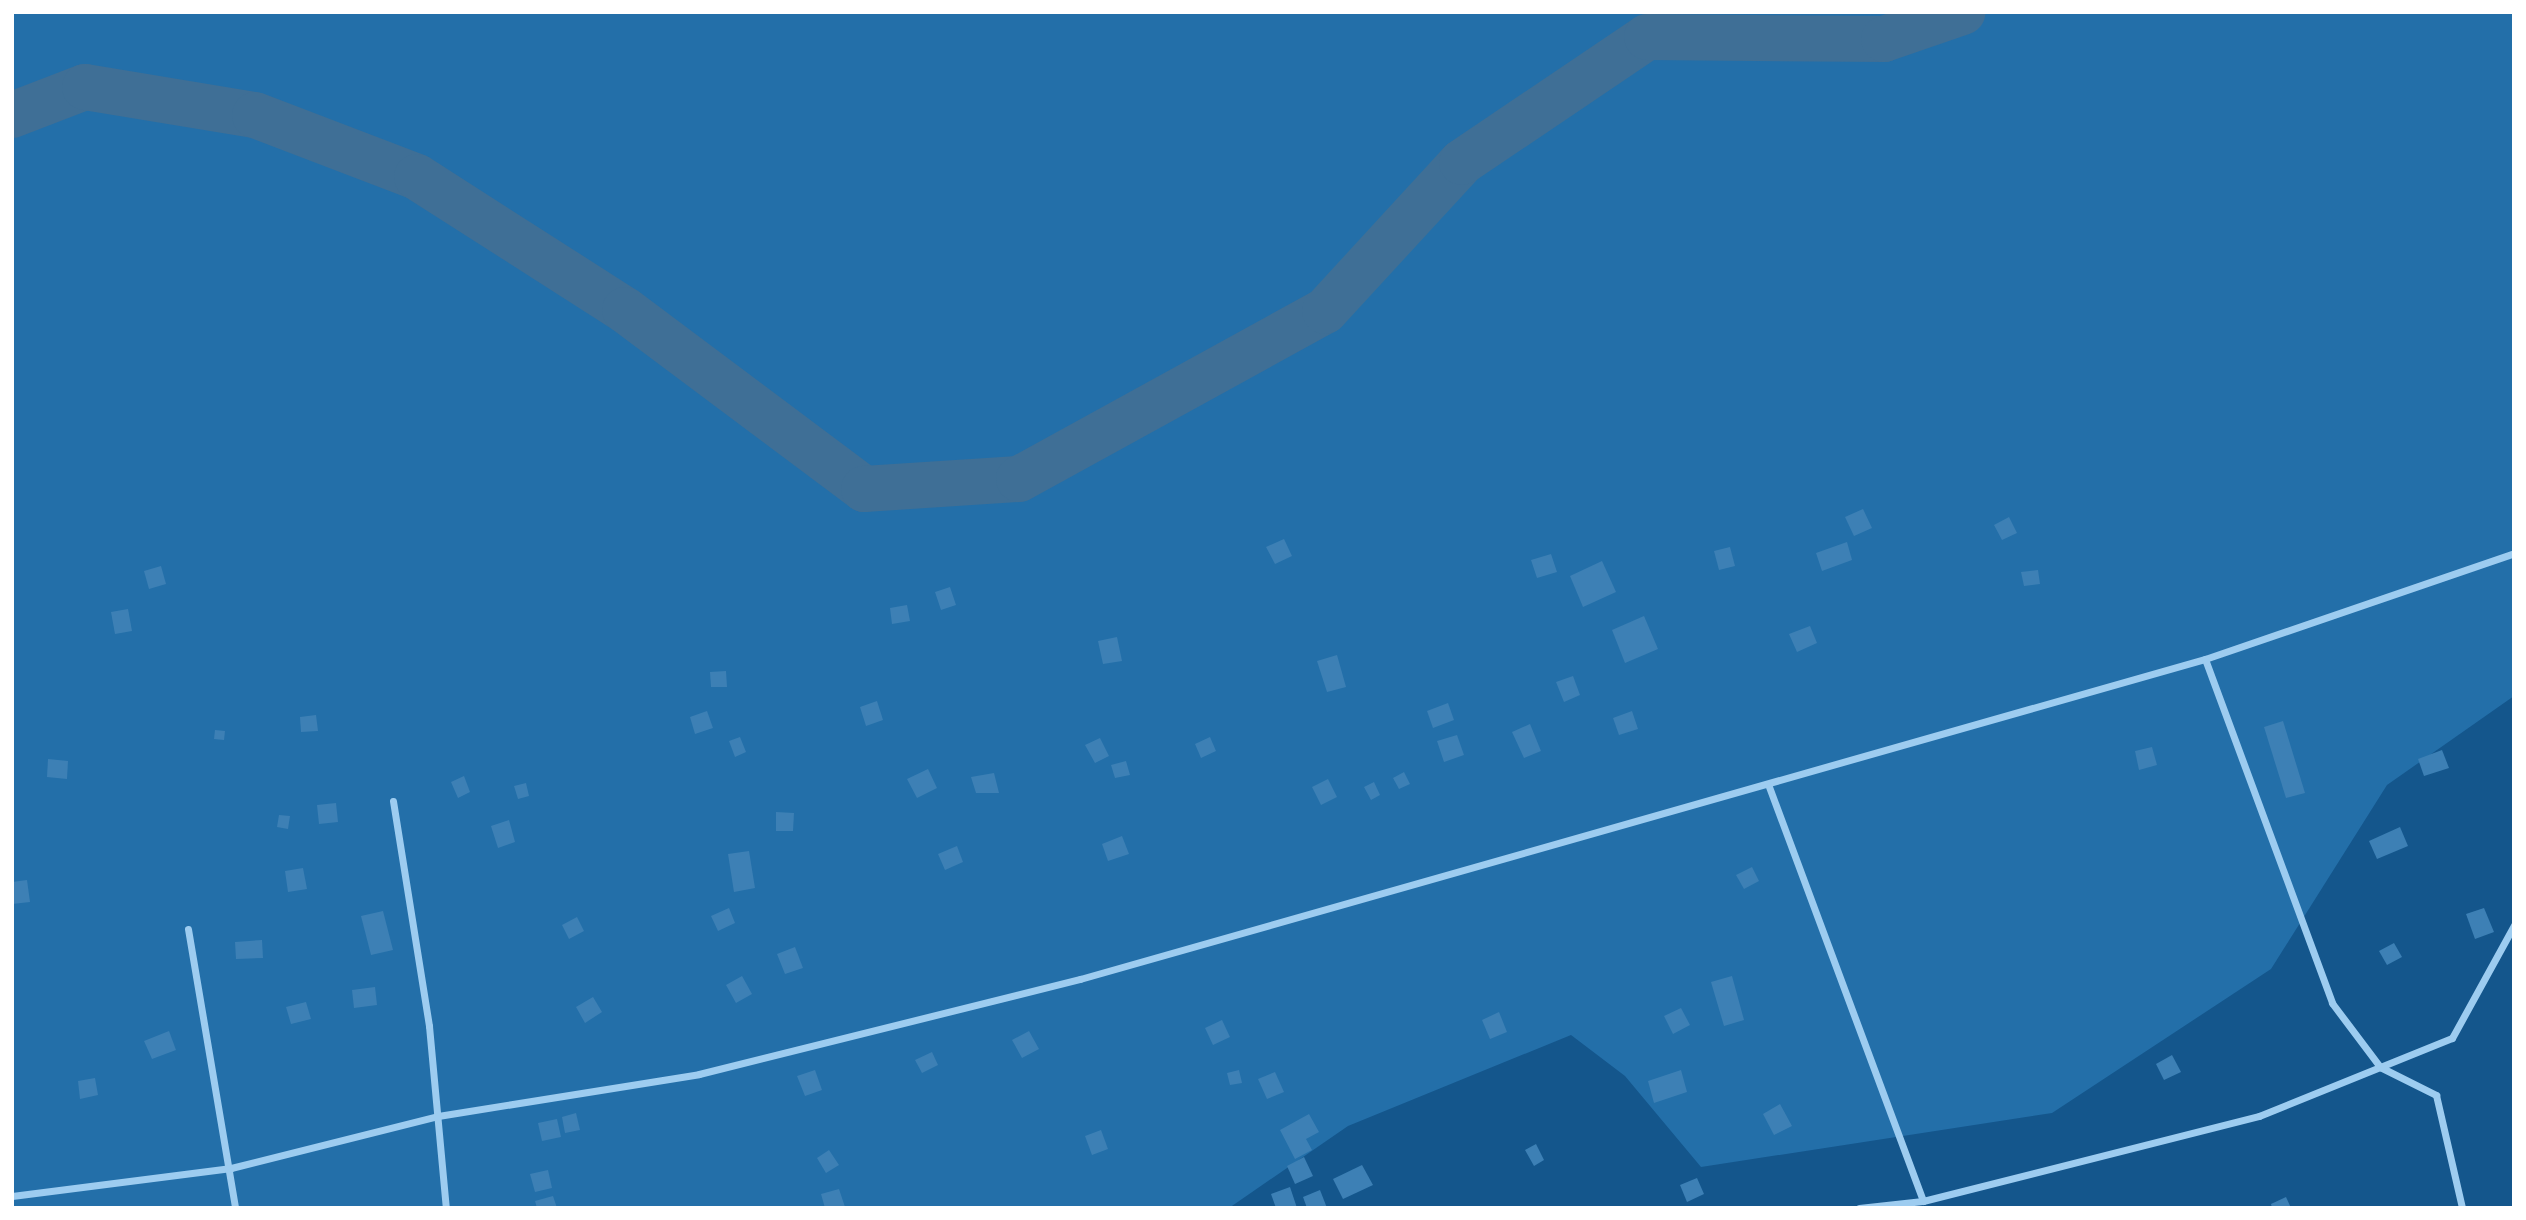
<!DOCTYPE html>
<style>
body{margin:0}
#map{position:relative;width:2526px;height:1220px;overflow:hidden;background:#14568c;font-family:"PT Sans",sans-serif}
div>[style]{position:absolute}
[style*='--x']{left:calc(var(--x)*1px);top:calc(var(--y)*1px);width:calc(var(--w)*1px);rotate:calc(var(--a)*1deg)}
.green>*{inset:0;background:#236fa9}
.river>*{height:46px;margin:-23px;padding:0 23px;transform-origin:23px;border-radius:23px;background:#3f6f96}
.building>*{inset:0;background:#3d80b5}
.minor>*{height:7px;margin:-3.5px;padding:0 3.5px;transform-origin:3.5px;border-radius:3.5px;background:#9dccf0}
span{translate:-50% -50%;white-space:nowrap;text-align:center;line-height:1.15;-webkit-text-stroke:6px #14568c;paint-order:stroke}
.frame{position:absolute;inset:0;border:14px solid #fff;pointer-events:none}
</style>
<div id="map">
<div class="green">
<div style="clip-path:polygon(12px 12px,2514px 12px,2514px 696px,2387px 785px,2271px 969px,2052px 1113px,1701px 1167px,1625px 1076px,1571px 1035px,1348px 1126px,1229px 1208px,12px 1208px)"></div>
</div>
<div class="river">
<div style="--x:12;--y:115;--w:78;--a:-21"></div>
<div style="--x:85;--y:87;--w:172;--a:9.4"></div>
<div style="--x:255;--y:115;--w:173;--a:20.9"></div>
<div style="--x:417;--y:177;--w:247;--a:32.6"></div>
<div style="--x:625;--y:310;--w:299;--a:36.8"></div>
<div style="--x:864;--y:489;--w:155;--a:-3.7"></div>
<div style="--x:1019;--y:479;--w:349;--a:-28.8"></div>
<div style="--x:1325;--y:311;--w:202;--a:-47.4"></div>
<div style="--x:1462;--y:162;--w:223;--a:-34"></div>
<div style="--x:1647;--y:37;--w:237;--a:0.5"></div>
<div style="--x:1884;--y:39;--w:83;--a:-18.9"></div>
</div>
<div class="building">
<div style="clip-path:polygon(1863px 509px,1872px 528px,1854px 536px,1845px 517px)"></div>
<div style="clip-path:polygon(2009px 517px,2017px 533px,2002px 540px,1994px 525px)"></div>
<div style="clip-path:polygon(1284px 539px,1292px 556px,1275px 564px,1266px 547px)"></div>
<div style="clip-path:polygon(1847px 542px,1852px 560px,1822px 571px,1816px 553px)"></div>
<div style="clip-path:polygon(1730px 547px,1735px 566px,1719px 570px,1714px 551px)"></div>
<div style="clip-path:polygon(1551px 554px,1557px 572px,1537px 578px,1531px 560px)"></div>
<div style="clip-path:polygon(1602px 561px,1616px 592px,1583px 607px,1570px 576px)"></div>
<div style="clip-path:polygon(161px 566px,166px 584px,149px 589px,144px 571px)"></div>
<div style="clip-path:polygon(2038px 570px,2040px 584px,2024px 586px,2021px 572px)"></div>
<div style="clip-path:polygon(950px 587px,956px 605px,941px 610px,935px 592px)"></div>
<div style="clip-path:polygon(907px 605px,910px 621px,892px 624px,890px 608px)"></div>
<div style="clip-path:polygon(128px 609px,132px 631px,115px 634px,111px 612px)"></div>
<div style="clip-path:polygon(1644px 616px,1658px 649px,1625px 663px,1612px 630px)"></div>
<div style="clip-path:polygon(1810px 626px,1817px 643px,1797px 652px,1789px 634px)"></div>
<div style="clip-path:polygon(1117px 637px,1122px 661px,1103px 664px,1098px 641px)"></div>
<div style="clip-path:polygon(1337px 655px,1346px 687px,1327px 692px,1317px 661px)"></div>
<div style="clip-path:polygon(726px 671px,727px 687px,711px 687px,710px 672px)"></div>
<div style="clip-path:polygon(1573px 676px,1580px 695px,1564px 702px,1556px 682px)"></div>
<div style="clip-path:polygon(877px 701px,883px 720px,866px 726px,860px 707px)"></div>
<div style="clip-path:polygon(1448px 703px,1454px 720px,1433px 728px,1427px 711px)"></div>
<div style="clip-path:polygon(707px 711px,713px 728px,695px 734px,690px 717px)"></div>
<div style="clip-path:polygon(1632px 711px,1638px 729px,1619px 735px,1613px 718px)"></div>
<div style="clip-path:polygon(316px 715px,318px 731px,301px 732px,300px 717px)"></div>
<div style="clip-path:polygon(2283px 721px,2305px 793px,2286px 798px,2264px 727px)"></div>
<div style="clip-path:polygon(1530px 724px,1541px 751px,1524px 758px,1512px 732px)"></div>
<div style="clip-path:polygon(215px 730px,225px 731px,224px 740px,214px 739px)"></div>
<div style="clip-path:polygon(1457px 735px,1464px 755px,1444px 762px,1437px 741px)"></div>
<div style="clip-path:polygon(740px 737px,746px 752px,735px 757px,729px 741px)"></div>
<div style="clip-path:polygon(1210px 737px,1216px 751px,1201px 758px,1195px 744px)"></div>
<div style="clip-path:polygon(1100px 738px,1109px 756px,1095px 763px,1085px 745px)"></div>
<div style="clip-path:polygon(2152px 747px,2157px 765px,2139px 770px,2135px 751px)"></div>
<div style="clip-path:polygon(2442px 750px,2449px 768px,2424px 776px,2418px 759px)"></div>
<div style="clip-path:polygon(48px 759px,68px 761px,67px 779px,47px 777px)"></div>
<div style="clip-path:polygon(1126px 761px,1130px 775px,1115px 778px,1111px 765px)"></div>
<div style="clip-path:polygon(928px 769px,937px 788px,917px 798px,907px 779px)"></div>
<div style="clip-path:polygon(1404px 772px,1410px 784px,1399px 789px,1393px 778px)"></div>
<div style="clip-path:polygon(994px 773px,999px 793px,976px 793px,971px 777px)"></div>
<div style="clip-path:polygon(464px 776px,470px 792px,458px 798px,451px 782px)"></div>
<div style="clip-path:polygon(1328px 779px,1337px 797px,1321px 805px,1312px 787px)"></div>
<div style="clip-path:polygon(1374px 782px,1380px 795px,1371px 800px,1364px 787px)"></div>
<div style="clip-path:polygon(526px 783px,529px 796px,518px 799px,514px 786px)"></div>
<div style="clip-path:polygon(336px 803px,338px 822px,319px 824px,317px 805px)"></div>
<div style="clip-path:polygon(776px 812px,794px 813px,793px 831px,776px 831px)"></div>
<div style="clip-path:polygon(279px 815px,290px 816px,288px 829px,277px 827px)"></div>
<div style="clip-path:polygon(509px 820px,515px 842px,498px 848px,491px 826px)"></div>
<div style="clip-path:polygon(2400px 827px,2408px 846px,2377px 859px,2369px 841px)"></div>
<div style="clip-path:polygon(1122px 836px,1129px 854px,1108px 861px,1102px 844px)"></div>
<div style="clip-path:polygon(957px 846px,963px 862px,945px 870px,938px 854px)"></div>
<div style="clip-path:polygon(749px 851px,755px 888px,734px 892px,728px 854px)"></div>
<div style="clip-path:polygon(1752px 867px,1759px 881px,1744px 889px,1736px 875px)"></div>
<div style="clip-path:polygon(303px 868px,307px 889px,288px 892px,285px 871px)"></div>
<div style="clip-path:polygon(27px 880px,30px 902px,12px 904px,12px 882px)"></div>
<div style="clip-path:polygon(729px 908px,735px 923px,718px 931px,711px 916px)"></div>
<div style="clip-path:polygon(2484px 908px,2494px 932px,2475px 939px,2466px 914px)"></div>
<div style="clip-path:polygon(383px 911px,393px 950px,371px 955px,361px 916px)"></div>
<div style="clip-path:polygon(577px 917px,584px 931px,569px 939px,562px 925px)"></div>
<div style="clip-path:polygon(262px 940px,263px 958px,236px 959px,235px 942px)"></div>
<div style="clip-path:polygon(2394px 943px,2402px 957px,2387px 965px,2379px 951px)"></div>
<div style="clip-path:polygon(795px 947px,803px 968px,785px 974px,777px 954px)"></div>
<div style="clip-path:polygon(742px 976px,752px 994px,736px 1003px,726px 985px)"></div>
<div style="clip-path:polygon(1732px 976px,1744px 1020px,1724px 1026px,1711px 982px)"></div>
<div style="clip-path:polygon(375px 987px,377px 1005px,354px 1008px,352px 990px)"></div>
<div style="clip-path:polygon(593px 997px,602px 1012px,585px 1023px,576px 1007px)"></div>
<div style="clip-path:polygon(306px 1002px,311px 1019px,291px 1024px,286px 1007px)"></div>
<div style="clip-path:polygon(1681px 1008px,1690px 1025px,1673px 1034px,1664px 1016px)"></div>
<div style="clip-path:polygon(1499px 1012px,1507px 1032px,1490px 1039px,1482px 1020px)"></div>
<div style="clip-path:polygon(1222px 1020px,1230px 1037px,1213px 1045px,1205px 1028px)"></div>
<div style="clip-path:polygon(169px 1031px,176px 1050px,152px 1059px,144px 1041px)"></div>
<div style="clip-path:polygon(1029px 1031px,1039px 1049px,1022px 1058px,1012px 1040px)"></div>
<div style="clip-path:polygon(932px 1052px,938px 1065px,922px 1073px,915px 1060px)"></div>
<div style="clip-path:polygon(2172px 1055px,2181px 1072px,2164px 1080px,2156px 1064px)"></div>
<div style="clip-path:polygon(815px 1070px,822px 1090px,805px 1096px,797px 1076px)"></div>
<div style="clip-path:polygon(1239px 1070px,1242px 1083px,1230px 1085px,1227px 1073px)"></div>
<div style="clip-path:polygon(1681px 1070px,1687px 1092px,1654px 1103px,1648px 1081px)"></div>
<div style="clip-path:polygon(1275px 1072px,1284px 1092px,1267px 1099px,1258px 1079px)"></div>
<div style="clip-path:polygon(95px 1078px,98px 1095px,80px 1099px,78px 1081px)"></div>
<div style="clip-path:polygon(1780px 1104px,1792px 1126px,1774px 1135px,1763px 1114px)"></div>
<div style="clip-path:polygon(576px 1113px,580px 1130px,565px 1133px,562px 1117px)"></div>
<div style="clip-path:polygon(1309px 1114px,1319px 1132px,1306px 1139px,1312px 1150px,1295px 1159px,1280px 1130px)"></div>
<div style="clip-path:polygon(557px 1119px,561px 1137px,542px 1141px,538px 1123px)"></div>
<div style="clip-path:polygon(1101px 1130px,1108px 1149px,1092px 1155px,1085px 1136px)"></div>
<div style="clip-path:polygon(1536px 1144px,1544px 1160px,1534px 1166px,1525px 1150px)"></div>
<div style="clip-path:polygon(829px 1150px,839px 1165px,826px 1173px,817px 1158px)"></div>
<div style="clip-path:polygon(1304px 1157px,1313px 1176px,1295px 1184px,1287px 1166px)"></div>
<div style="clip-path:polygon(1362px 1165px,1373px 1185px,1343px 1199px,1333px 1179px)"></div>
<div style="clip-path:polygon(548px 1170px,552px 1188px,535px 1192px,530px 1174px)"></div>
<div style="clip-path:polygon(1697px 1178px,1704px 1194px,1687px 1202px,1680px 1185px)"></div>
<div style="clip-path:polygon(1290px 1187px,1297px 1208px,1276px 1208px,1271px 1194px)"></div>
<div style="clip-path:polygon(839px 1189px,845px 1207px,825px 1208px,821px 1194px)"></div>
<div style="clip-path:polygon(1320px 1190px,1327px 1208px,1307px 1208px,1303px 1197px)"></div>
<div style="clip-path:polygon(553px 1196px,557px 1208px,537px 1208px,535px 1201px)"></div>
<div style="clip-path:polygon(2286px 1197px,2291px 1208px,2272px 1208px,2271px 1204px)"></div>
</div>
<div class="minor">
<div style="--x:2205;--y:659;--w:367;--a:69.7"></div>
<div style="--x:2332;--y:1003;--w:80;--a:53.1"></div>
<div style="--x:2380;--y:1067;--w:63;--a:26.6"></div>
<div style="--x:2436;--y:1095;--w:116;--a:77"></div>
<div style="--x:1768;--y:784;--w:445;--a:69.6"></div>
<div style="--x:393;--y:801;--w:228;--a:80.9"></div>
<div style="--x:429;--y:1026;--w:183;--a:84.7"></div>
<div style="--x:188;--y:929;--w:283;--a:80.4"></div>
<div style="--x:12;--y:1196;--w:221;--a:-7.3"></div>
<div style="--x:231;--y:1168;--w:213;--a:-14.1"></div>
<div style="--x:438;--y:1116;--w:264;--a:-9.1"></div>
<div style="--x:699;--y:1074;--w:393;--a:-14"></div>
<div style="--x:1080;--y:979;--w:1170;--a:-15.88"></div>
<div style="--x:2205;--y:659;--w:327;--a:-18.9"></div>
<div style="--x:1859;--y:1208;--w:64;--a:-6.2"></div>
<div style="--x:1923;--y:1201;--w:347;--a:-14.2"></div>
<div style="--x:2259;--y:1116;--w:208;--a:-22"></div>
<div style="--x:2452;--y:1038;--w:129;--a:-61.2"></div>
</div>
<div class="frame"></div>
</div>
